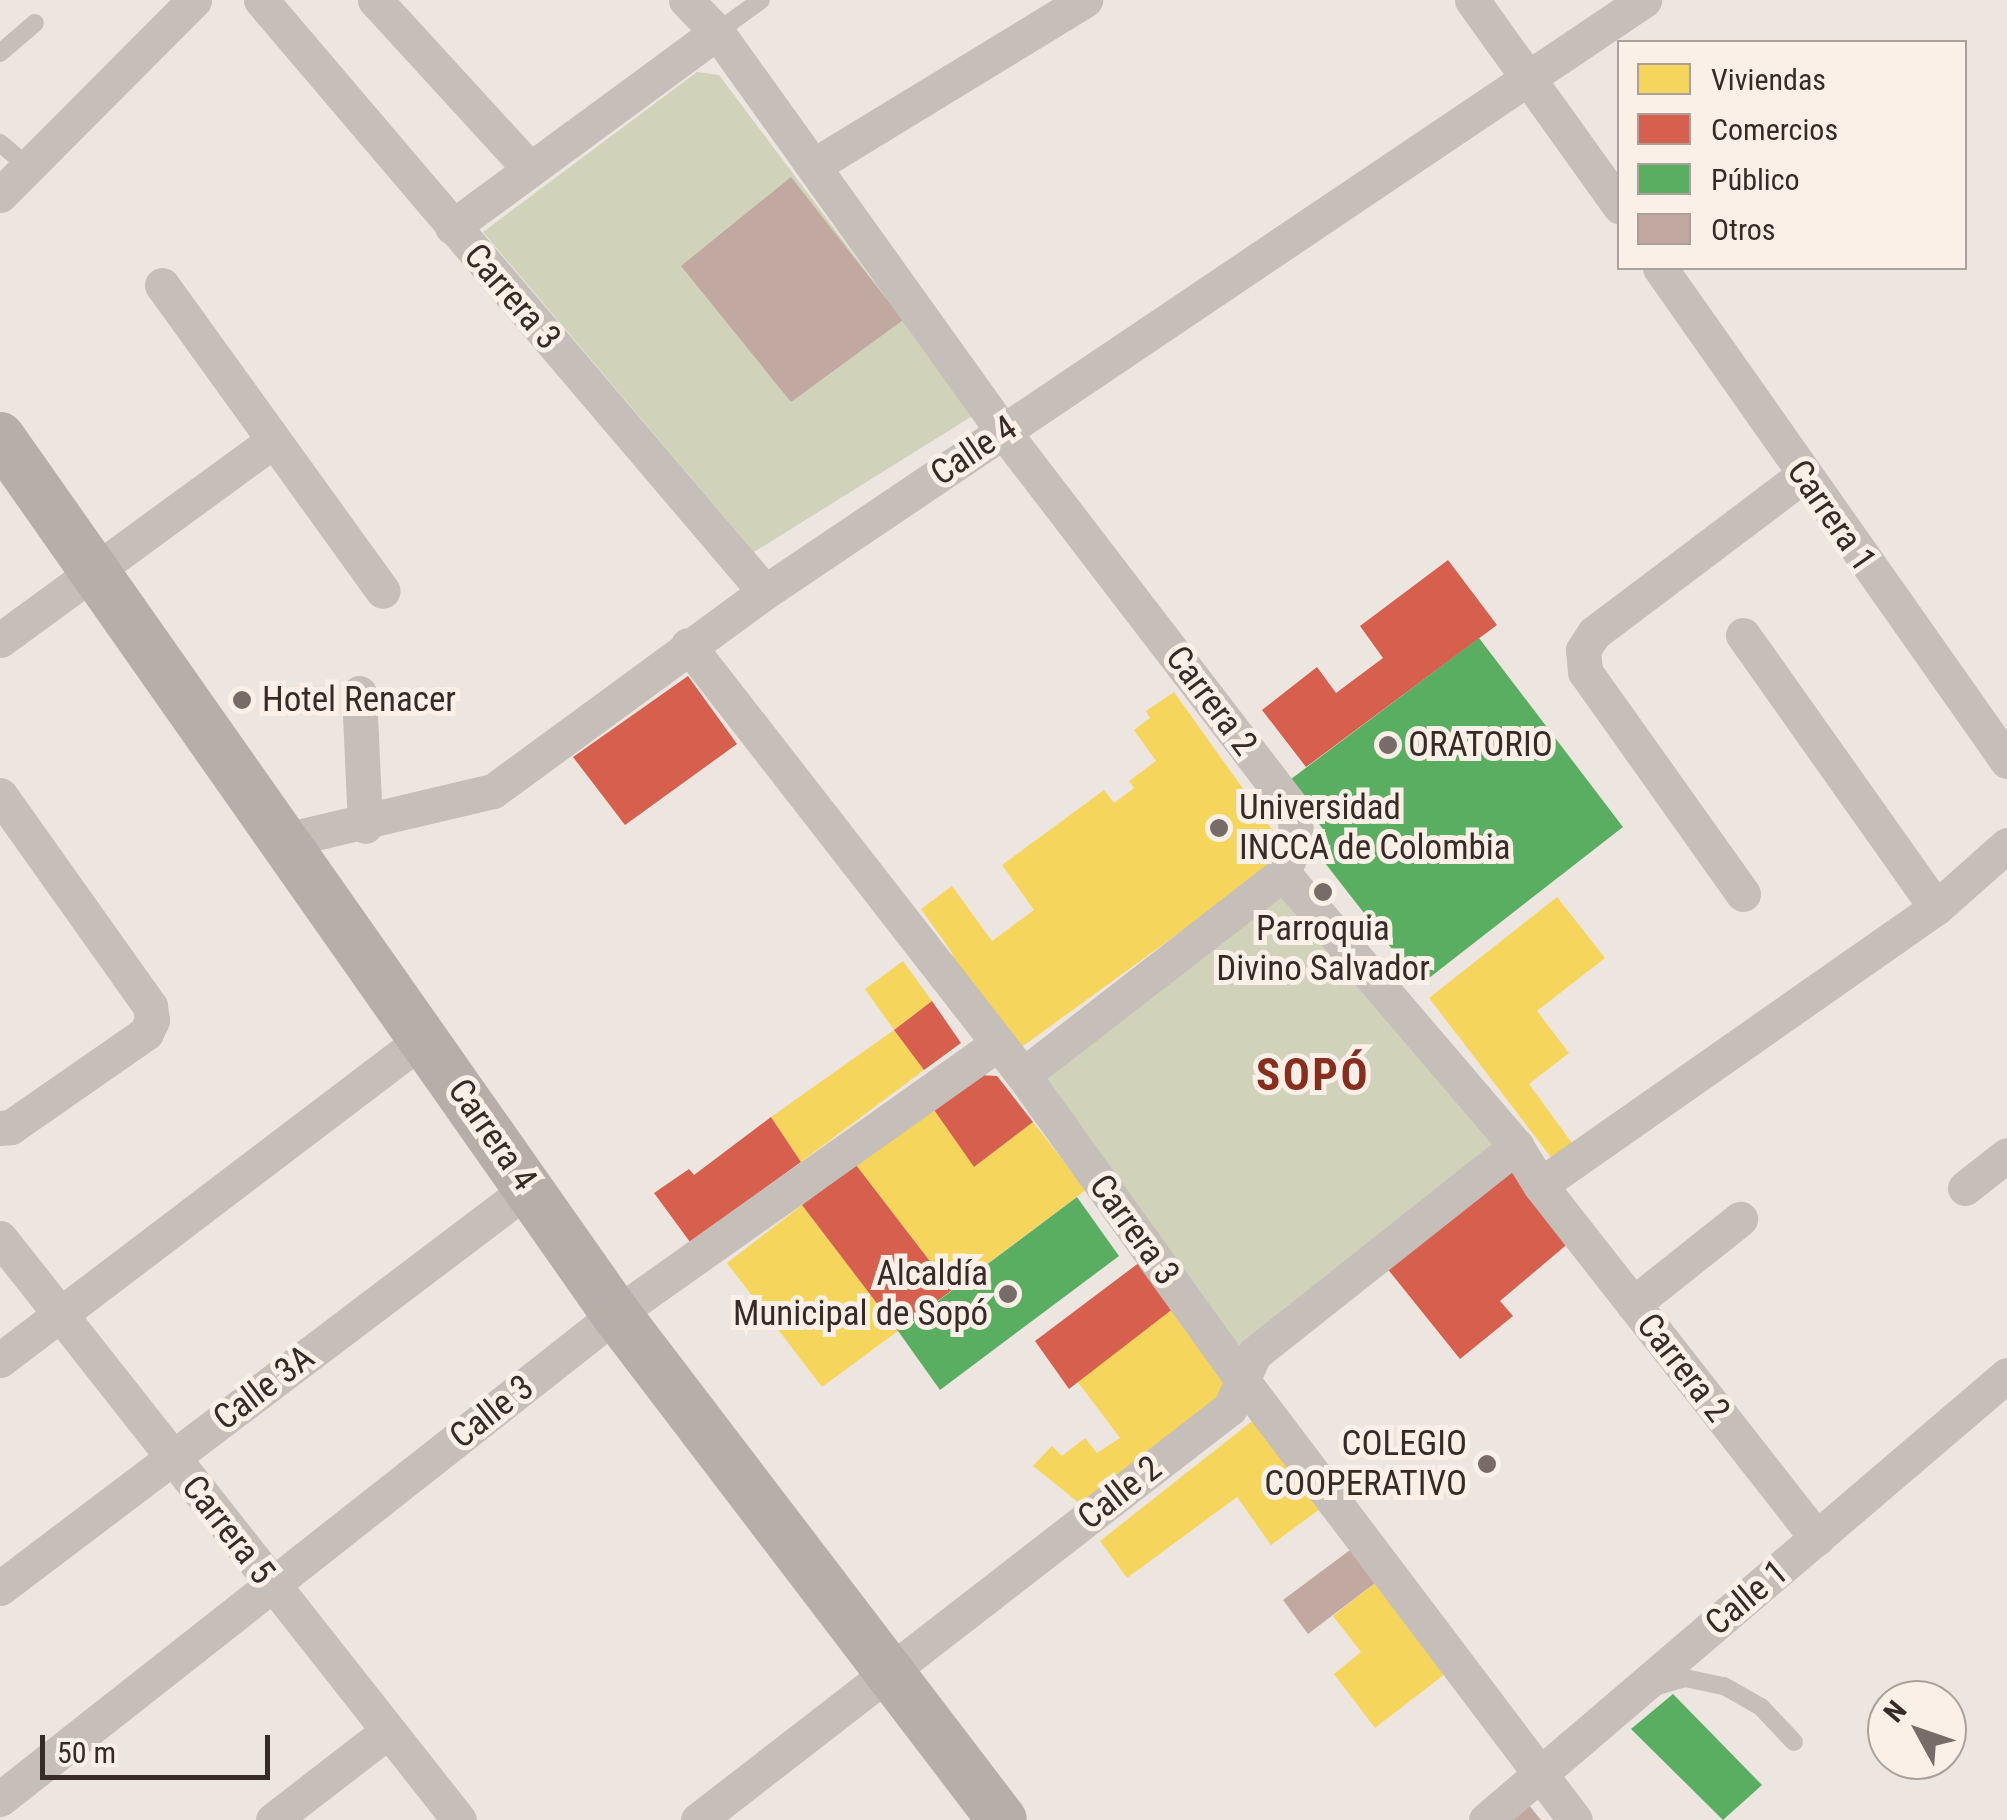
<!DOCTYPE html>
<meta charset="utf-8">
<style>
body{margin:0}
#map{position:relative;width:2007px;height:1820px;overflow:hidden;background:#ede6e0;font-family:"Roboto Condensed",sans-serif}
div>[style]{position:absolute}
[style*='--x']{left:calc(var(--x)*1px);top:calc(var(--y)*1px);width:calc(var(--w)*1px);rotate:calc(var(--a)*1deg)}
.green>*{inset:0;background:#d0d2ba}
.homes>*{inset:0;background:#f6d55c}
.shops>*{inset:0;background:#d6604d}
.public>*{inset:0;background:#5aae61}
.building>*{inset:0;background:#c1a8a1}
.service>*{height:18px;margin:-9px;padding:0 9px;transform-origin:9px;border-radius:9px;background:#c6beb9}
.minor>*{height:35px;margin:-17.5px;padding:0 17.5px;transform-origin:17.5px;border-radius:17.5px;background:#c6beb9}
.secondary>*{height:50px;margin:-25px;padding:0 25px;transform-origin:25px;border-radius:25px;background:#b7aeaa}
.dots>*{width:28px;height:28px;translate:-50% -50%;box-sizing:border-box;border:5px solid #faf0e7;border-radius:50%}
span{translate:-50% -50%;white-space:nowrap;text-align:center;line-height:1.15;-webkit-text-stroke:10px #faf0e7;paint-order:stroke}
.street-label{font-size:35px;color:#372b27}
.poi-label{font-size:35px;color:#372b27}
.left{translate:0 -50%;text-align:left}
.right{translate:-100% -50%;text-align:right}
.district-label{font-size:45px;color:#882e1e;font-weight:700;letter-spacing:2.5px}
.legend{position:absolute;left:1617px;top:40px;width:350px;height:230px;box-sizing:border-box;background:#faf0e7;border:2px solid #aca19a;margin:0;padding:12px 18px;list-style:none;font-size:30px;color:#372b27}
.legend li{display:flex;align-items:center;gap:20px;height:50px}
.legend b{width:50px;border:2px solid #aca19a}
.north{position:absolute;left:1867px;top:1680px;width:100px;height:100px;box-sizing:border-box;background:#faf0e7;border:2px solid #aca19a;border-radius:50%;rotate:310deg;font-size:28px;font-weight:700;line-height:40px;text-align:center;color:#372b27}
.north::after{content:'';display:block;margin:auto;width:35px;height:45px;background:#776c68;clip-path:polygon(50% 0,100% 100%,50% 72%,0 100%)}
.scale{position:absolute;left:40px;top:1735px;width:230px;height:45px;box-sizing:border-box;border:5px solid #372b27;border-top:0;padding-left:12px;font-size:30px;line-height:35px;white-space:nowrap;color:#372b27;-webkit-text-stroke:8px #faf0e7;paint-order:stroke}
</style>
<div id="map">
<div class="green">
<div style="clip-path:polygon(697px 72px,719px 75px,974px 415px,754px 552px,483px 232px)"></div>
<div style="clip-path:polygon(1283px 873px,1516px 1146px,1243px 1381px,1023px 1075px)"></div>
</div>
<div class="homes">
<div style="clip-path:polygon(1174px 692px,1276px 835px,1278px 861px,1012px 1054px,943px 960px,953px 954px,921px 909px,952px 886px,992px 941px,1034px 910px,1002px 865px,1104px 790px,1114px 803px,1134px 788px,1129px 781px,1156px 761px,1134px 730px,1150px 718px,1146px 711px)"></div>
<div style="clip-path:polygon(1557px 897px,1605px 958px,1537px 1011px,1569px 1053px,1529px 1084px,1580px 1154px,1560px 1169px,1429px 998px)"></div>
<div style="clip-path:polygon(903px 961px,932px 1001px,894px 1030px,865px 989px)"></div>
<div style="clip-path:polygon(894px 1030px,924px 1070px,801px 1162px,771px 1117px)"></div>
<div style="clip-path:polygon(932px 1107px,974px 1167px,1033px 1122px,1086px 1190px,952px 1290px,856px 1165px)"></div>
<div style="clip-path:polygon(802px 1205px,898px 1331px,822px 1387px,727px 1263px)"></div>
<div style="clip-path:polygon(1174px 1308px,1234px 1387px,1084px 1507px,1033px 1466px,1052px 1446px,1062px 1456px,1085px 1438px,1097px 1453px,1120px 1438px,1077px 1381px)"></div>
<div style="clip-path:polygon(1256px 1418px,1320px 1509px,1271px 1545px,1237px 1497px,1127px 1578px,1100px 1541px)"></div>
<div style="clip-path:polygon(1375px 1583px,1445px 1674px,1375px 1728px,1334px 1674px,1361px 1652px,1333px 1616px)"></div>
</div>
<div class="shops">
<div style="clip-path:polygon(1448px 560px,1497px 625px,1306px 767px,1262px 710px,1317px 667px,1336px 693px,1383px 658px,1360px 626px)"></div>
<div style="clip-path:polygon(688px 676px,737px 744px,625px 825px,573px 757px)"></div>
<div style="clip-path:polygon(932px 1001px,961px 1043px,924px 1070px,894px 1030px)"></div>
<div style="clip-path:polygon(980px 1075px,997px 1076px,1033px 1122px,974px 1167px,932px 1107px)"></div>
<div style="clip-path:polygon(771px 1117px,801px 1162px,690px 1242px,654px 1193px,689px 1169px,694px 1175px)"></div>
<div style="clip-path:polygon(856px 1165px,952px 1290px,898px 1331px,802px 1205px)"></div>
<div style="clip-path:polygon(1508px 1168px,1571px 1241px,1500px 1301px,1513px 1316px,1460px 1359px,1386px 1267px)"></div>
<div style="clip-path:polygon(1140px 1262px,1174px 1308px,1069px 1389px,1035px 1341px)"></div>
</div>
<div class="public">
<div style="clip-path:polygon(1479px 638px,1623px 827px,1420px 985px,1311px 845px,1326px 833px,1287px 782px)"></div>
<div style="clip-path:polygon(1077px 1197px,1119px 1256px,940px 1390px,898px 1331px)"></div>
<div style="clip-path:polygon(1673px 1694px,1762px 1785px,1723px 1820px,1631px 1729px)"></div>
</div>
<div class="building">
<div style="clip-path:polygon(791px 177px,903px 320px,791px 402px,681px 266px)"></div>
<div style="clip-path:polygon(1350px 1550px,1375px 1583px,1308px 1634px,1283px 1600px)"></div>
<div style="clip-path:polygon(1524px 1799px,1541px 1820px,1496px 1820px)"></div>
</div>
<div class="service">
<div style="--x:717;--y:32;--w:54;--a:-36"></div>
<div style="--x:0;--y:53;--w:46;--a:-40.6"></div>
<div style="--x:0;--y:143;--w:34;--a:40"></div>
<div style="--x:1654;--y:1687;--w:32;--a:-16"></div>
<div style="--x:1685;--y:1678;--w:40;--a:12"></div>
<div style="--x:1724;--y:1686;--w:43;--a:29.6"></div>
<div style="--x:1761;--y:1707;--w:48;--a:46.7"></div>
</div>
<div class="minor">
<div style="--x:261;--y:0;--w:777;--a:49.59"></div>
<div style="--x:375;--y:0;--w:226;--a:47.5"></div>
<div style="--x:686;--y:0;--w:45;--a:45.9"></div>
<div style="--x:717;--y:32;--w:491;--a:54.4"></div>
<div style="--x:1003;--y:431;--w:476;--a:52.5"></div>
<div style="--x:1293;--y:809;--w:30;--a:82"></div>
<div style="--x:1297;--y:839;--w:37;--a:112"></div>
<div style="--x:1283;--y:873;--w:359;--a:49.5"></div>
<div style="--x:1516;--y:1146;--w:46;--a:58.4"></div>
<div style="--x:1540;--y:1185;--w:449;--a:51.9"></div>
<div style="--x:1472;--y:0;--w:254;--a:54.4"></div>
<div style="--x:813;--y:166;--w:319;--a:-31.4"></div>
<div style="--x:0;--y:195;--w:275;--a:-45.1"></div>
<div style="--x:452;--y:227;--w:329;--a:-36.3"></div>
<div style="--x:1660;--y:268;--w:603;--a:54.86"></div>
<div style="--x:162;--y:285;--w:377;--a:54.2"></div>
<div style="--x:1743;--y:635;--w:334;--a:54.7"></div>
<div style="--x:0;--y:640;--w:336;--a:-36.1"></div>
<div style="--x:688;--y:645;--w:545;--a:52.08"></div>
<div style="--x:1023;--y:1075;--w:377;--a:54.3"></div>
<div style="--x:1243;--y:1381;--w:550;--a:52.9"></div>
<div style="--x:359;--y:693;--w:133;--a:87.4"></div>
<div style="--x:0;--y:795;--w:259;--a:54.6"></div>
<div style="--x:150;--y:1006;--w:14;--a:82"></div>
<div style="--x:152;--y:1020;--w:14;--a:115"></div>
<div style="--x:146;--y:1033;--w:165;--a:145.2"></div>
<div style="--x:11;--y:1127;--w:11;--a:175"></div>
<div style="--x:281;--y:841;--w:218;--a:-13.3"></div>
<div style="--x:493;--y:791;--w:337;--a:-36.2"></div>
<div style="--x:765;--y:592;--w:1060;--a:-33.96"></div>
<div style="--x:1743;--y:894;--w:272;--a:-125.4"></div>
<div style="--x:1585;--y:672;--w:22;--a:-95"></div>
<div style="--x:1583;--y:650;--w:20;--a:-57"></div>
<div style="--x:1594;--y:633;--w:261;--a:-37"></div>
<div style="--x:1023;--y:1075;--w:329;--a:-37.8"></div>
<div style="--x:1540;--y:1185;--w:483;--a:-35"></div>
<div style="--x:1936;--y:908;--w:95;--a:-41.6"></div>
<div style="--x:1965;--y:1188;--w:53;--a:-38.2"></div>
<div style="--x:0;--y:1238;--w:741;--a:51.74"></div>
<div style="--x:1633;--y:1304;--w:137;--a:-38.5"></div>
<div style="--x:0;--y:1360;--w:532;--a:-37.21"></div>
<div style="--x:0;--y:1588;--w:663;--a:-37.09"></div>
<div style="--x:0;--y:1799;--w:784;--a:-38.21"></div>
<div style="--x:616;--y:1314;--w:467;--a:-35.3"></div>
<div style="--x:273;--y:1820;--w:145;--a:-37.7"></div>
<div style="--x:698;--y:1820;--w:673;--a:-37.76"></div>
<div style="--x:1230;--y:1408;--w:59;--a:-66"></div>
<div style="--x:1254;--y:1354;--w:335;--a:-38.4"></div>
<div style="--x:1486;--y:1820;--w:685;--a:-40.5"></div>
</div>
<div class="secondary">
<div style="--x:0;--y:437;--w:1072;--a:54.92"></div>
<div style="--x:616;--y:1314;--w:636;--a:52.66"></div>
</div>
<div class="dots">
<div style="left:242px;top:700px;background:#776c68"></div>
<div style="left:1388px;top:745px;background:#776c68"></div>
<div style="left:1219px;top:828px;background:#776c68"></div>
<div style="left:1323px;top:892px;background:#776c68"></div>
<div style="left:1008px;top:1294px;background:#776c68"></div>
<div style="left:1487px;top:1464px;background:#776c68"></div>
</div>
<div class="street-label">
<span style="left:512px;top:297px;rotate:49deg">Carrera 3</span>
<span style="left:974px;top:451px;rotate:-34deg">Calle 4</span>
<span style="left:1831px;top:516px;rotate:55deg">Carrera 1</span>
<span style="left:1211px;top:701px;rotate:53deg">Carrera 2</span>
<span style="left:492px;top:1135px;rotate:55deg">Carrera 4</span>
<span style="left:1134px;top:1230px;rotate:54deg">Carrera 3</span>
<span style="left:1683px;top:1368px;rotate:52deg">Carrera 2</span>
<span style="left:264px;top:1388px;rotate:-37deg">Calle 3A</span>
<span style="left:492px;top:1412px;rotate:-38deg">Calle 3</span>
<span style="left:1120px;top:1493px;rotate:-38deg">Calle 2</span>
<span style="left:228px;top:1530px;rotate:52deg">Carrera 5</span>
<span style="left:1747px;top:1598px;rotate:-40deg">Calle 1</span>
</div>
<div class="poi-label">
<span class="left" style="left:262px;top:700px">Hotel Renacer</span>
<span class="left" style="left:1408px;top:745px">ORATORIO</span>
<span class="left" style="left:1239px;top:828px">Universidad<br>INCCA de Colombia</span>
<span style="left:1323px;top:949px">Parroquia<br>Divino Salvador</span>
<span class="right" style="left:988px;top:1294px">Alcaldía<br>Municipal de Sopó</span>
<span class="right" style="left:1467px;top:1464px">COLEGIO<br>COOPERATIVO</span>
</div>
<div class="district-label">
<span style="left:1313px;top:1075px">SOPÓ</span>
</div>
<ul class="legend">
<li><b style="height:28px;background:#f6d55c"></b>Viviendas</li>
<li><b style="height:28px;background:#d6604d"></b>Comercios</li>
<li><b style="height:28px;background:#5aae61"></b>Público</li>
<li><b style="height:28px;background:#c1a8a1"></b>Otros</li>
</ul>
<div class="north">N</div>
<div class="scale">50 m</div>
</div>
